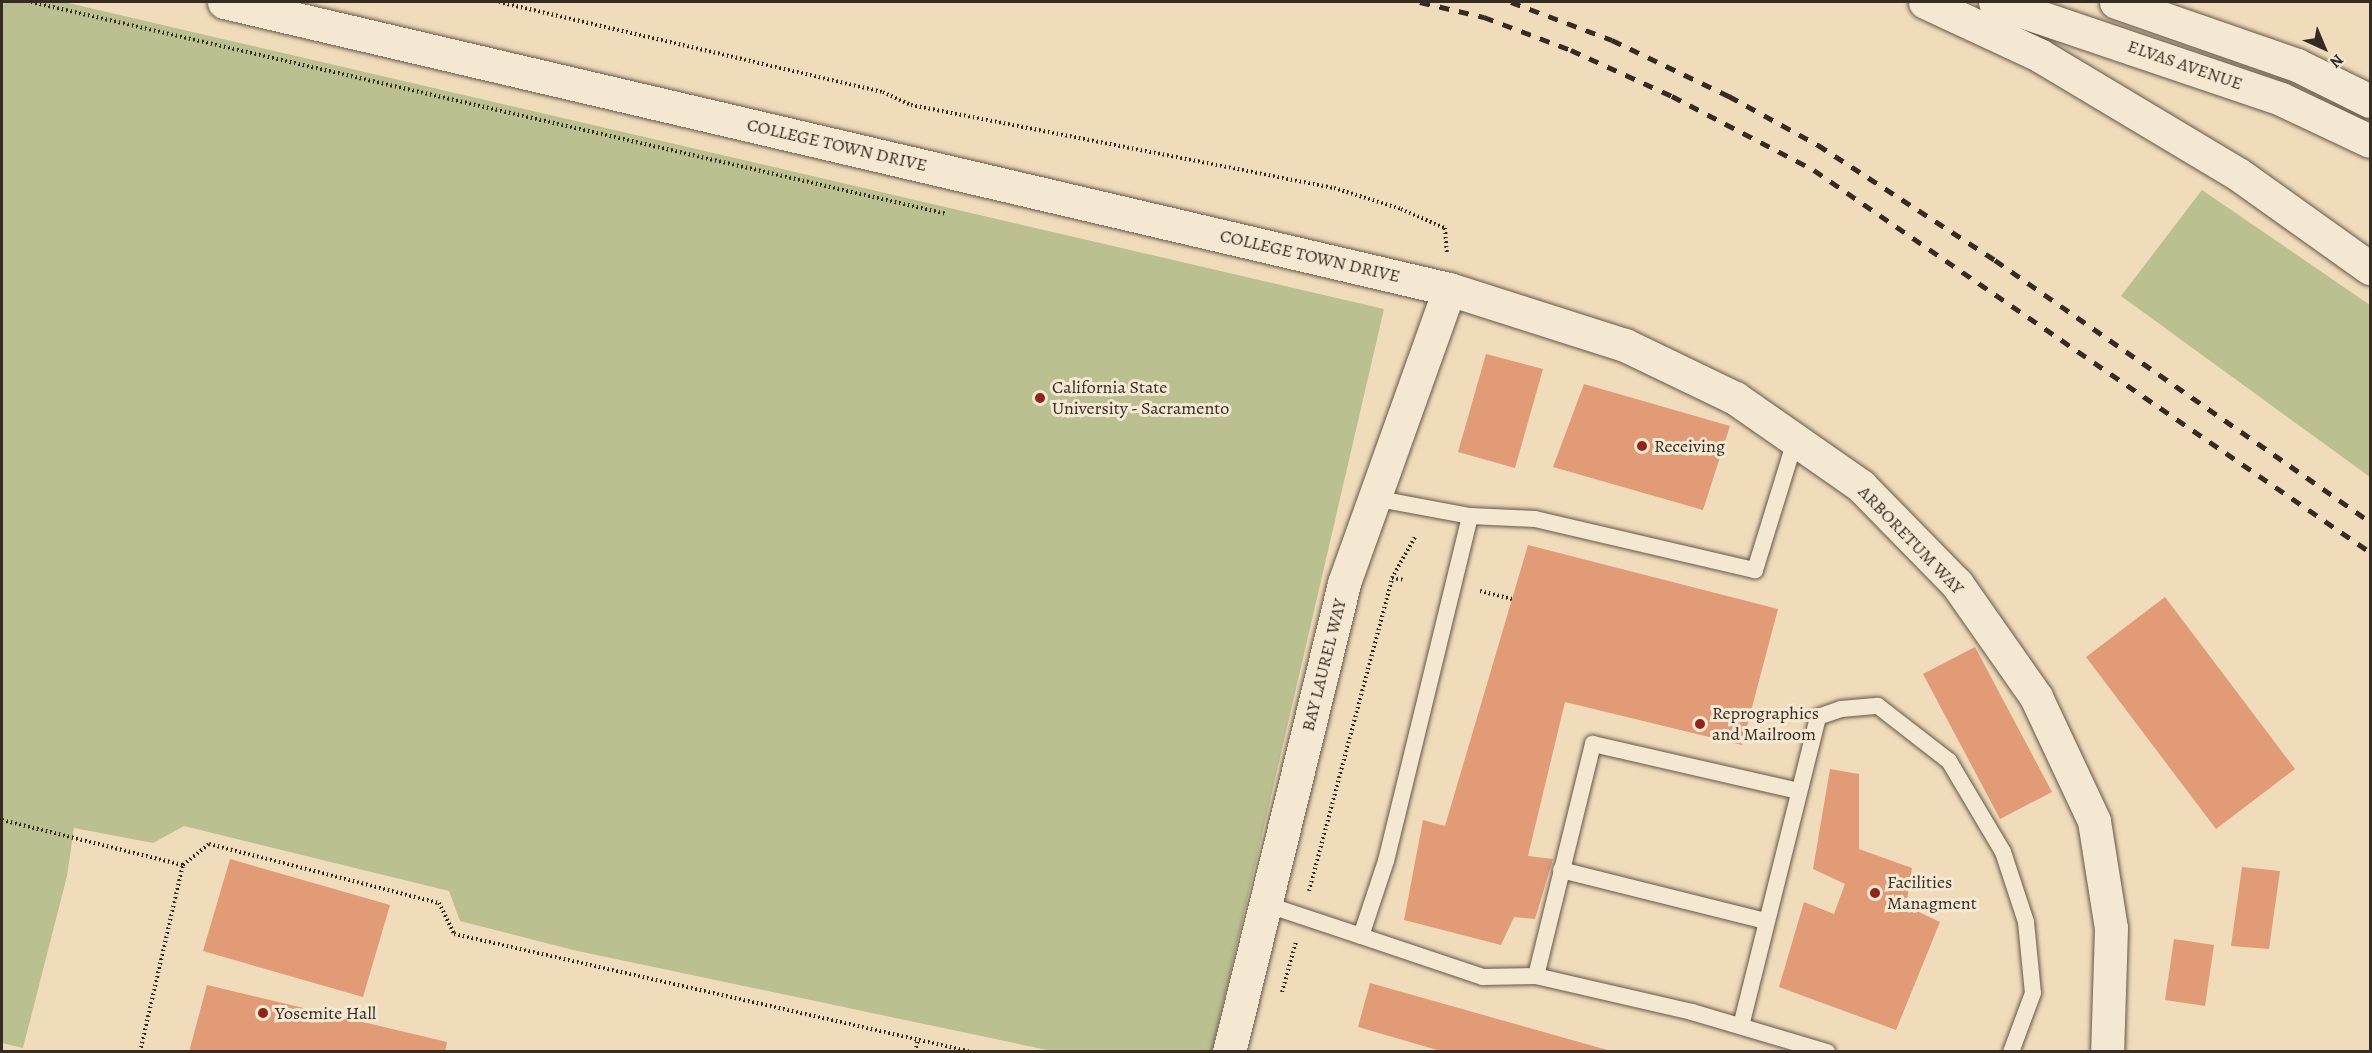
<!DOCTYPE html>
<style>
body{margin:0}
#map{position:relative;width:2372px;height:1053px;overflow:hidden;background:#f0dcbb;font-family:Alegreya,serif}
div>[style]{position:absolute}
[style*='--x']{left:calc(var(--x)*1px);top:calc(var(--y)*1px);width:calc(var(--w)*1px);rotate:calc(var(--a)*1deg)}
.green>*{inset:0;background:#bac090}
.building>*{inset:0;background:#e19b77}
.path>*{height:4px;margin-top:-2px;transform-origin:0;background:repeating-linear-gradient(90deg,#352b22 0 1.5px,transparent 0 4.5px)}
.roads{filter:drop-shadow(0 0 2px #645748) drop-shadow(0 0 2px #645748)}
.lane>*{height:16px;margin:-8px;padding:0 8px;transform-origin:8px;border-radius:8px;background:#f5e8d3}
.street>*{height:33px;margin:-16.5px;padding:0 16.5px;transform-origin:16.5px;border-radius:16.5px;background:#f5e8d3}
.secondary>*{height:33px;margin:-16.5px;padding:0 16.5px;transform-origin:16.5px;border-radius:16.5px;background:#f5e8d3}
.rail>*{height:4.5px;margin-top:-2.25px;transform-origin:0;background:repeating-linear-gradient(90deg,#352b22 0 10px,transparent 0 20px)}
.dots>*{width:16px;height:16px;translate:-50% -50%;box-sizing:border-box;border:3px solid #f5e8d3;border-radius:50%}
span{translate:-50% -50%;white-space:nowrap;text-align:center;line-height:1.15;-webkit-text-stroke:6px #f5e8d3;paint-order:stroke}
.street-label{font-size:18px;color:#352b22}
.poi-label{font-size:18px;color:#352b22}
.left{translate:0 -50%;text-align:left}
.frame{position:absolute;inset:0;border:3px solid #352b22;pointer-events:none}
.north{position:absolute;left:2294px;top:18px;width:60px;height:60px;-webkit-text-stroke:4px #f5e8d3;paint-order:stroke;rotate:136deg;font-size:16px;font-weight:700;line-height:24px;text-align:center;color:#352b22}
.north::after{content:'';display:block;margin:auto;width:21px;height:27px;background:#352b22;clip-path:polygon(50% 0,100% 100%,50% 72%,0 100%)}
</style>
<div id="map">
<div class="green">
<div style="clip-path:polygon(2px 2px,64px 2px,1384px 309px,1212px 1051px,1052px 1051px,573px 950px,460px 921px,449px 891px,184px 826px,153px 843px,74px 828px,67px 876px,23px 1048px,2px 1043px)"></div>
<div style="clip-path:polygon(2202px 190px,2370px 305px,2370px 477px,2121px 296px)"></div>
</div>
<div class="building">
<div style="clip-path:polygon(1486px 354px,1543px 369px,1515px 468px,1458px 452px)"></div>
<div style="clip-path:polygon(1584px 384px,1730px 426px,1703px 510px,1553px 467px)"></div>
<div style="clip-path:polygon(1528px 545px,1778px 609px,1742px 745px,1565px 702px,1528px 856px,1553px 859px,1535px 919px,1514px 917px,1501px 945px,1404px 920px,1423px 820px,1445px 826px)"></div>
<div style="clip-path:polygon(2165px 597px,2295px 769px,2216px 829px,2086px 657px)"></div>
<div style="clip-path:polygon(1975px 647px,2052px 792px,2000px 819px,1923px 674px)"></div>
<div style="clip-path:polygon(1830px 769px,1859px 774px,1859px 849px,1912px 868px,1906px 906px,1940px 922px,1896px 1030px,1779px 987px,1804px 902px,1834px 914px,1845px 884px,1813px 869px)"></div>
<div style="clip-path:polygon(230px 859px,390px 905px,363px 997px,203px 951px)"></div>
<div style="clip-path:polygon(2242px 867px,2280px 871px,2269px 949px,2231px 946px)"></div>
<div style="clip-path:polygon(2174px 939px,2214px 945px,2205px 1006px,2165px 1000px)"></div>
<div style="clip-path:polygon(1370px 983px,1611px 1051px,1611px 1052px,1444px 1052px,1358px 1027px)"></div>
<div style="clip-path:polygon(207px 985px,447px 1042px,445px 1052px,189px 1052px)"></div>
</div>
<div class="path">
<div style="--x:31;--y:2;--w:940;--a:13.03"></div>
<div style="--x:499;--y:2;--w:394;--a:13.2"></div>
<div style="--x:883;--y:92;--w:31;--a:25"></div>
<div style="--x:911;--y:105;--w:431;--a:11.1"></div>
<div style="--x:1334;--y:188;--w:70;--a:17.4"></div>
<div style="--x:1401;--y:209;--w:48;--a:23.4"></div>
<div style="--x:1445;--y:228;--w:27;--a:86"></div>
<div style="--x:1392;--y:578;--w:12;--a:9"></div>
<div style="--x:1480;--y:591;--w:33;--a:14"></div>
<div style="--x:2;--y:820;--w:187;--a:14"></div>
<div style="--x:183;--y:865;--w:33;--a:-39"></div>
<div style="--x:209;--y:844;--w:237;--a:14.4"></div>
<div style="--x:439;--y:903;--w:34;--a:64"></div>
<div style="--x:454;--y:934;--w:531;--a:12.83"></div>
<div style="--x:1309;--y:891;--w:324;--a:-75.1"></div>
<div style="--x:1392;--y:578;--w:47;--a:-60.7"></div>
<div style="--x:1282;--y:992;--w:52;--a:-74.4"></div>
<div style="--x:140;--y:1052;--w:192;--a:-77.1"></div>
<div style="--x:915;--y:1052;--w:13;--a:-77"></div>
</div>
<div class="roads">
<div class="lane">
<div style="--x:1470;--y:516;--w:65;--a:2.6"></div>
<div style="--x:1535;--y:519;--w:226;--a:13.1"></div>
<div style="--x:1755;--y:570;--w:135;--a:-72.8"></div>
<div style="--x:1561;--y:870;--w:211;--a:14"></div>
<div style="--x:1265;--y:904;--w:101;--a:18.4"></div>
<div style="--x:1361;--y:936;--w:79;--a:-71.6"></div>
<div style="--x:1386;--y:861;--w:355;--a:-76.3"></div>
<div style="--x:1470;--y:516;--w:99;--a:-169.5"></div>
<div style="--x:1361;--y:936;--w:129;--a:18.6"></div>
<div style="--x:1483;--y:977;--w:53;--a:-1.1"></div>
<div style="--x:1536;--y:976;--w:160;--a:13"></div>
<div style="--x:1692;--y:1012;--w:141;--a:16.5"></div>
<div style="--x:1536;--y:976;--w:239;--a:-76.2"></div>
<div style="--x:1593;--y:744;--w:210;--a:12.9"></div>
<div style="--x:1741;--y:1026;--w:318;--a:-76"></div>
<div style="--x:1818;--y:717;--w:24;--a:-19"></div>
<div style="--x:1841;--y:709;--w:37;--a:-5"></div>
<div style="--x:1878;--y:706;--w:90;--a:37.8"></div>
<div style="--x:1949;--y:761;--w:106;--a:59.3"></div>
<div style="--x:2003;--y:852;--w:74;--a:71.8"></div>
<div style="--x:2026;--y:922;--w:71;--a:84.4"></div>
<div style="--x:2033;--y:993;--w:63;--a:110.4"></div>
</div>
<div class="street">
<div style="--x:1229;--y:1052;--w:483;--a:-76.2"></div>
<div style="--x:1344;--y:583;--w:312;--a:-70.3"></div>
</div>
<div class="secondary">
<div style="--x:224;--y:2;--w:1258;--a:13.19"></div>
<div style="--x:1449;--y:289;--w:185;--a:17.7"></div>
<div style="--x:1625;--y:345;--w:122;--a:25.7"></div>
<div style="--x:1735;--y:398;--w:154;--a:34.9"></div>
<div style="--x:1861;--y:486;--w:137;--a:45.6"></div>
<div style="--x:1957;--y:584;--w:138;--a:55"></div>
<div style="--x:2036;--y:697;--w:137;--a:64.9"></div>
<div style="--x:2094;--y:821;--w:108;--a:81"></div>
<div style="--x:2111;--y:928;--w:124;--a:91.8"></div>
<div style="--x:1925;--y:2;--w:126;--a:24.9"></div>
<div style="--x:2039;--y:55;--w:232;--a:30.9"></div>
<div style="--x:2238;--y:174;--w:162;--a:35.5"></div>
<div style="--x:1995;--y:2;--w:302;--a:18.7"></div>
<div style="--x:2281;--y:99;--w:98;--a:25.3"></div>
<div style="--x:2116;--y:2;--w:192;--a:19.2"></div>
<div style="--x:2297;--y:65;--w:81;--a:26.3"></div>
</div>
</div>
<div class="rail">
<div style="--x:1420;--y:2;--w:66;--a:13.2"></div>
<div style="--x:1484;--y:17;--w:93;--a:20.8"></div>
<div style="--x:1571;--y:50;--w:111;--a:24.5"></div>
<div style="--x:1672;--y:96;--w:160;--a:27.5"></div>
<div style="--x:1814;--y:170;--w:675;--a:34.49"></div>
<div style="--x:1511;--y:2;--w:108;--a:20.6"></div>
<div style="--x:1612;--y:40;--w:130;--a:25.6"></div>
<div style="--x:1729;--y:96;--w:102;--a:28.8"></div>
<div style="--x:1818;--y:145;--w:211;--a:33"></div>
<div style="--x:1995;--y:260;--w:457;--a:34.9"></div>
</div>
<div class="dots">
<div style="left:1040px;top:398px;background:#8f2418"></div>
<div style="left:1642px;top:446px;background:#8f2418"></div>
<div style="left:1700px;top:724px;background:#8f2418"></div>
<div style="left:1875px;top:893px;background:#8f2418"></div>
<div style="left:263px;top:1013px;background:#8f2418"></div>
</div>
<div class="street-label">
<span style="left:2185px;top:65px;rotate:19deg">ELVAS AVENUE</span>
<span style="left:837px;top:145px;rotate:13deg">COLLEGE TOWN DRIVE</span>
<span style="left:1310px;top:256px;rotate:13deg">COLLEGE TOWN DRIVE</span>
<span style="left:1911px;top:540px;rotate:46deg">ARBORETUM WAY</span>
<span style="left:1324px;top:665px;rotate:-76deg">BAY LAUREL WAY</span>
</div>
<div class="poi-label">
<span class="left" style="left:1052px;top:398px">California State<br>University - Sacramento</span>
<span class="left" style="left:1654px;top:446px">Receiving</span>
<span class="left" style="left:1712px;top:724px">Reprographics<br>and Mailroom</span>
<span class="left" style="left:1887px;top:893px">Facilities<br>Managment</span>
<span class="left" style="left:275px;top:1013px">Yosemite Hall</span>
</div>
<div class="frame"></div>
<div class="north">N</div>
</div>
